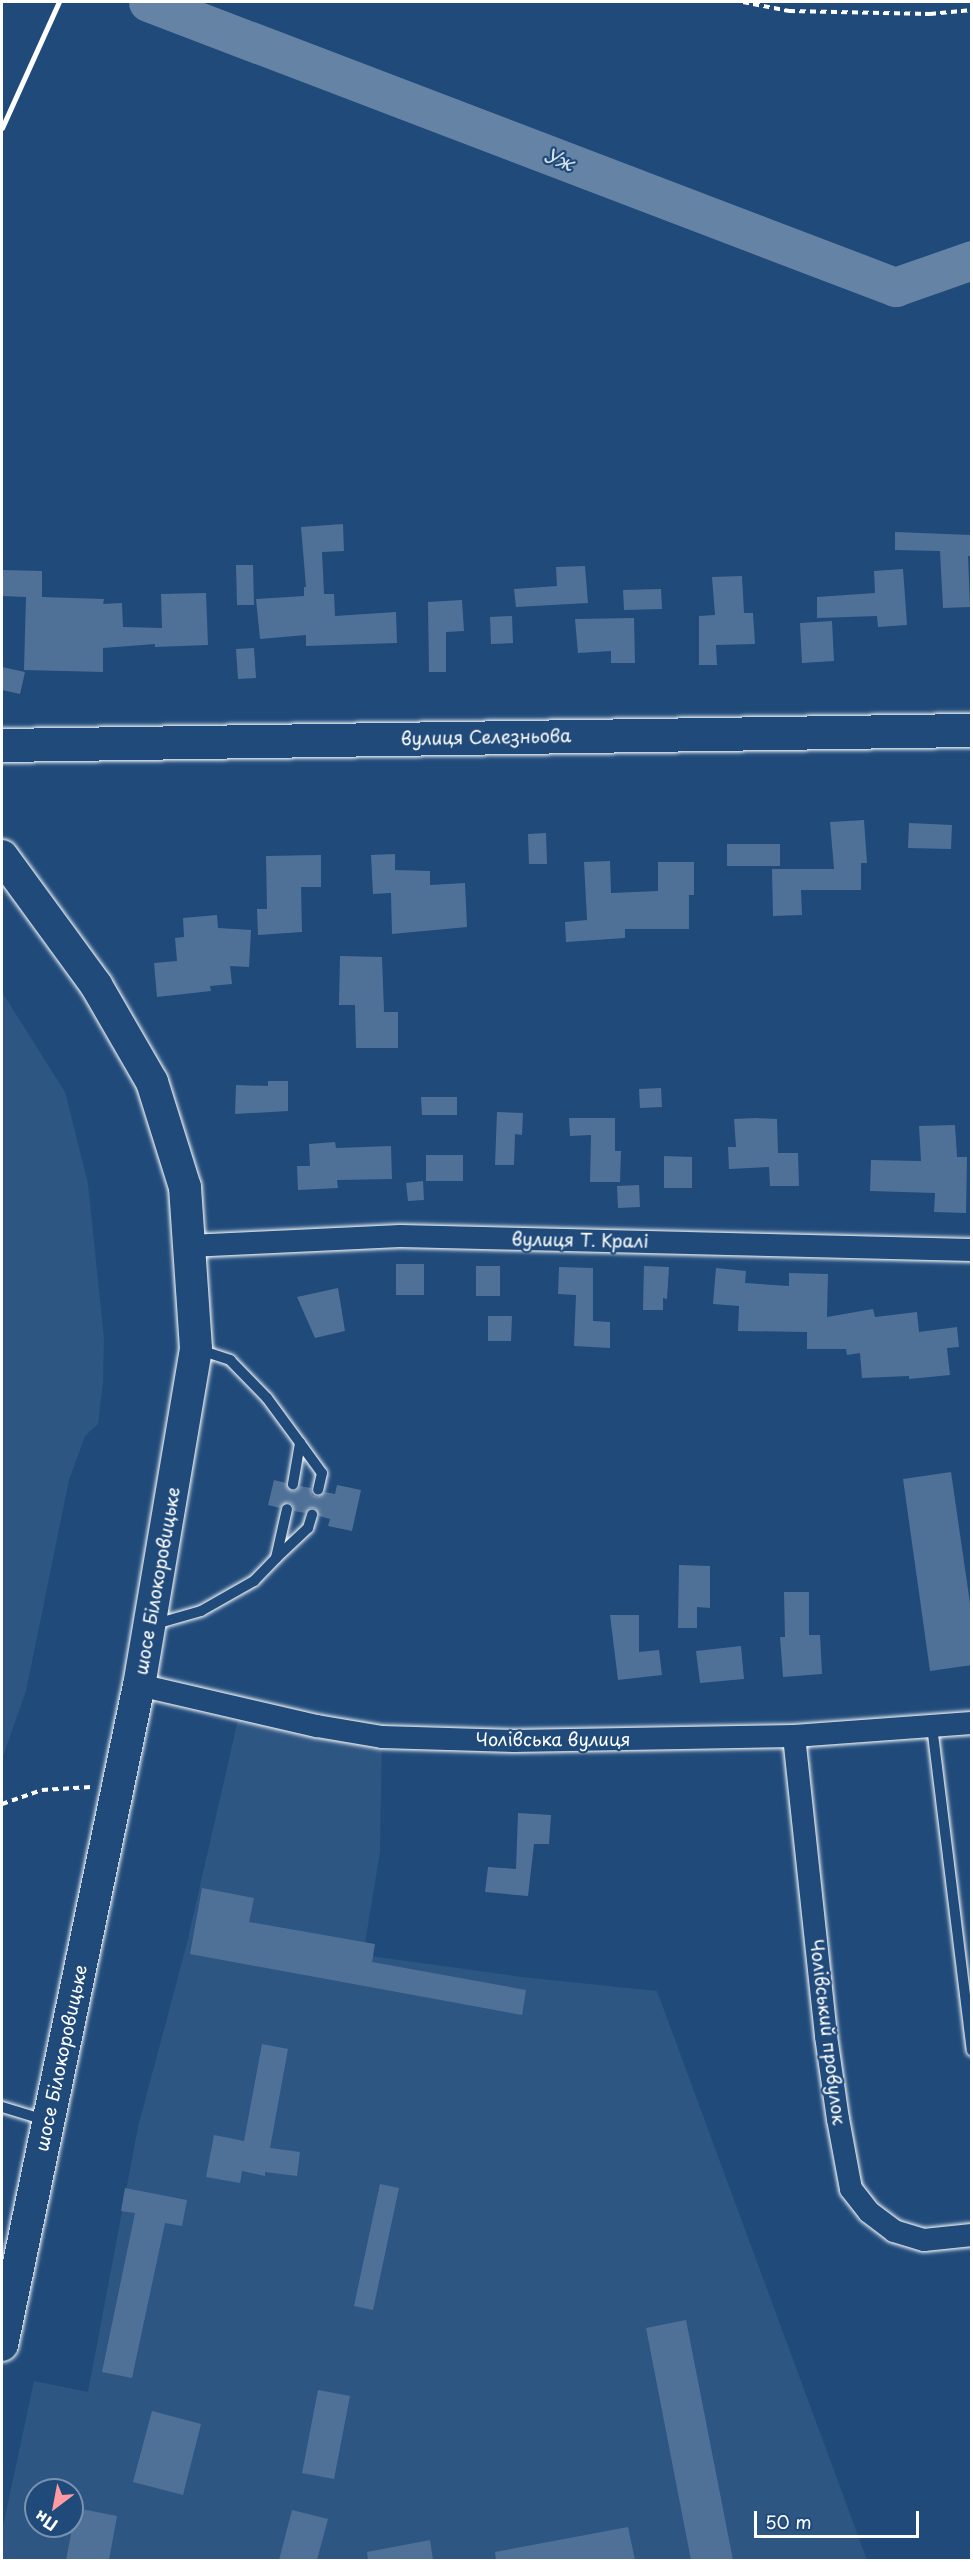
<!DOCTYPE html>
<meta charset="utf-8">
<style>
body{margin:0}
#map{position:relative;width:973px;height:2562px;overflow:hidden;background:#1f4a7a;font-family:"Playpen Sans",sans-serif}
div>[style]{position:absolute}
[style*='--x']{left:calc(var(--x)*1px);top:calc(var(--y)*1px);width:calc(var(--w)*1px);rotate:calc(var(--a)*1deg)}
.built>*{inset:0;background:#2e5683}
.river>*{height:39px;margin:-19.5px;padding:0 19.5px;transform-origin:19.5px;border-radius:19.5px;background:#6583a4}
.building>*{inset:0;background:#507197}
.path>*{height:4px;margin-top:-2px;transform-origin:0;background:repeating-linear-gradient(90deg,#fff 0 6px,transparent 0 10.5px)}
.roads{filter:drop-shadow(0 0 2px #fff) drop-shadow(0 0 2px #fff)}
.service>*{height:10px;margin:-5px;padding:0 5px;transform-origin:5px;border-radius:5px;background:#1f4a7a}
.minor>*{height:22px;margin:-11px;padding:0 11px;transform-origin:11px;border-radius:11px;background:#1f4a7a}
.secondary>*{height:32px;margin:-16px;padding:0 16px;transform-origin:16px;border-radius:16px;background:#1f4a7a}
.trunk>*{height:33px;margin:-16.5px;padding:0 16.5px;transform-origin:16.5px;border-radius:16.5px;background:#1f4a7a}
.rail>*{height:4.5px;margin:-2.25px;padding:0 2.25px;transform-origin:2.25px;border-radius:2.25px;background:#fff}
span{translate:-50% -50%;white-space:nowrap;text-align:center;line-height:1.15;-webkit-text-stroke:4.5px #1f4a7a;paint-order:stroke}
.street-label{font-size:18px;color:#fff}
.water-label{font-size:20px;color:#d8e0e8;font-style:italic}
.frame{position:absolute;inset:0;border:3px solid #fff;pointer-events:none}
.north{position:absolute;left:24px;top:2478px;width:60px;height:60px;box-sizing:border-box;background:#1f4a7a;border:2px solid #7992af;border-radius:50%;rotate:212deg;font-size:16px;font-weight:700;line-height:24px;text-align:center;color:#fff}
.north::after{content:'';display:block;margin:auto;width:21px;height:27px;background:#ff9aa2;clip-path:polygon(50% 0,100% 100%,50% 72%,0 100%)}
.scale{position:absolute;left:754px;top:2511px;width:165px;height:27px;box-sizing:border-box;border:3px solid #fff;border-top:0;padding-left:8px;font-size:18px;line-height:21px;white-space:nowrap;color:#fff;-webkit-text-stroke:4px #1f4a7a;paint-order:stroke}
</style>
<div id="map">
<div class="built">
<div style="clip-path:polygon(2px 992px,65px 1092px,88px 1184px,104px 1339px,103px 1382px,98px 1424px,85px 1436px,69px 1480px,26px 1691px,2px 1759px)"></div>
<div style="clip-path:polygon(evenodd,238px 1720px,382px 1737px,380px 1852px,363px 1955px,522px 1977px,657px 1991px,867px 2560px,2px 2560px,2px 2531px,34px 2381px,88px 2392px,138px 2127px,186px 1947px,238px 1720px,36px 2490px,72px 2490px,72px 2526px,36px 2526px,36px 2490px)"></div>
</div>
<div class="river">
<div style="--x:148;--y:2;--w:800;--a:20.88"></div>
<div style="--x:895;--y:287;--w:82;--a:-19.3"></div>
</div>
<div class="building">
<div style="clip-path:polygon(343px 524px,344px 551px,322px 552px,324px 594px,334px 594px,335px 616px,396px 612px,397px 643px,306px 646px,306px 635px,260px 639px,256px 599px,304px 596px,304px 587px,306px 587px,301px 527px)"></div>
<div style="clip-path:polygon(895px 532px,972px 535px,972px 556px,968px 556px,970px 607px,943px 608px,940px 551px,895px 550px)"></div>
<div style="clip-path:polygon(236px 565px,253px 565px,254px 605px,237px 605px)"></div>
<div style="clip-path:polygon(585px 566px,588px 603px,516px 607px,514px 589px,557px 586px,556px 567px)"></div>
<div style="clip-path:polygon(903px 569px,907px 625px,878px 627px,877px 616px,817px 618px,817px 597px,875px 593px,874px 571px)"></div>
<div style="clip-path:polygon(2px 570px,42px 571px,42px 597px,104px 599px,103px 604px,122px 603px,123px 627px,162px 628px,161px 594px,206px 593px,208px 645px,155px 647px,155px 644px,103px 648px,103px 672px,24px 670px,26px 597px,2px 596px)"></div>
<div style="clip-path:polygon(742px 576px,744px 613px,753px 613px,755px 644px,716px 645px,717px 665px,699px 665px,699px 616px,715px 615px,712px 577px)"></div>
<div style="clip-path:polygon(661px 589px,662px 609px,624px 610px,623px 590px)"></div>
<div style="clip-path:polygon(462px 600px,464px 631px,446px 632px,446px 672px,429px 672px,428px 602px)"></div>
<div style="clip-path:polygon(512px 616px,513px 643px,491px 644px,490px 617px)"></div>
<div style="clip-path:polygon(634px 618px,635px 663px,611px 663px,611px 651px,578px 653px,575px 619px)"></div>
<div style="clip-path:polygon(832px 621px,834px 661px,802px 663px,800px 623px)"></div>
<div style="clip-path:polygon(254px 648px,256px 678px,238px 679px,236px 649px)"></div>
<div style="clip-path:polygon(2px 667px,25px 672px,20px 694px,2px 690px)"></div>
<div style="clip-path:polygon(864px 820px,867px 863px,861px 863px,861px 890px,801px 890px,802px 915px,773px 916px,772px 869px,834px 869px,830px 822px)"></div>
<div style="clip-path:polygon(909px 823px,952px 825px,951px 849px,908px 848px)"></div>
<div style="clip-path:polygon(546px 833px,547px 864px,529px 864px,528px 834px)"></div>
<div style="clip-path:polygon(727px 844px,780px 844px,780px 866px,727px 866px)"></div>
<div style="clip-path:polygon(395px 854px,395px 870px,430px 871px,430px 885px,465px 883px,467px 927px,392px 934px,391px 893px,373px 894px,371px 855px)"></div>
<div style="clip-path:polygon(321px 855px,321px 887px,301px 887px,302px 932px,258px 935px,257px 909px,267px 909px,266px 856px)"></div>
<div style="clip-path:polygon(610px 861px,611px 893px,658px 891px,658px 862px,694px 862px,694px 895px,689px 895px,689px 929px,625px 929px,625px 938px,566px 942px,565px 922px,587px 920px,584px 862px)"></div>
<div style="clip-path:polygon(217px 915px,218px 928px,251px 930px,249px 967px,230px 966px,232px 984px,210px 986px,211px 991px,157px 997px,154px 963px,177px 961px,175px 938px,184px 937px,183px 918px)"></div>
<div style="clip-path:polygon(340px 956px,382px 957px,384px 1012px,398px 1012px,398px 1048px,356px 1048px,355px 1005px,339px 1005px)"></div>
<div style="clip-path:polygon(268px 1081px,288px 1081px,288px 1111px,235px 1114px,236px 1085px,268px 1086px)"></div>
<div style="clip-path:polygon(661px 1088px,662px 1107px,640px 1108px,639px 1089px)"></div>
<div style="clip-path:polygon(421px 1097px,457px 1097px,457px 1115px,422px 1115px)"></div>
<div style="clip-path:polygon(497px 1112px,523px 1113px,522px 1135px,515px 1134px,514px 1165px,495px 1165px)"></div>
<div style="clip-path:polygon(569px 1118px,615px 1118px,615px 1151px,621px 1151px,620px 1182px,590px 1182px,591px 1135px,570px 1136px)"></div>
<div style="clip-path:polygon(756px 1118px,777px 1119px,778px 1153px,798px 1153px,799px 1186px,770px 1186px,769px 1167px,729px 1169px,728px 1147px,736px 1147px,734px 1119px)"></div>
<div style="clip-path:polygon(955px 1125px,957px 1157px,967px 1157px,966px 1213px,934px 1212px,935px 1193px,870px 1191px,871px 1160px,921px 1161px,919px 1126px)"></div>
<div style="clip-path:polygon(335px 1142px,336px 1148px,391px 1146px,392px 1179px,337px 1180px,338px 1188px,298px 1190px,297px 1166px,310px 1166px,309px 1144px)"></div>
<div style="clip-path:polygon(426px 1155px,463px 1155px,463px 1181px,426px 1181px)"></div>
<div style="clip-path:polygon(664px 1156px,692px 1157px,692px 1188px,664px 1188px)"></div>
<div style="clip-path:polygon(423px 1181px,424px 1200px,408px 1201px,406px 1183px)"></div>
<div style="clip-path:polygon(639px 1185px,640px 1207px,618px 1208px,617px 1186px)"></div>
<div style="clip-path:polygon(396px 1264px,424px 1264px,424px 1295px,396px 1295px)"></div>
<div style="clip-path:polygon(476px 1266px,500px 1266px,500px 1296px,476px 1296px)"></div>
<div style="clip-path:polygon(644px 1266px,669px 1267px,667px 1299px,663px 1298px,663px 1310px,643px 1310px)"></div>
<div style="clip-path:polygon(559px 1267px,593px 1268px,593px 1321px,610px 1322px,610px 1348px,574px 1346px,576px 1295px,558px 1294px)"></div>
<div style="clip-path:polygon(716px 1268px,746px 1271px,745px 1283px,789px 1286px,789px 1273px,828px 1274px,827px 1317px,873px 1309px,875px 1317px,917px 1312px,919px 1332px,957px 1327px,959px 1347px,947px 1348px,950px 1375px,909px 1379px,909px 1376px,862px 1378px,860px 1353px,847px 1355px,846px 1349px,807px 1349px,807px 1332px,738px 1331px,739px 1306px,713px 1304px)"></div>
<div style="clip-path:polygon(338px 1288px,345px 1331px,315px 1338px,297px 1297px)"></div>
<div style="clip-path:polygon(488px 1316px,512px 1316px,511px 1341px,488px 1341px)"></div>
<div style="clip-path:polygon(951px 1472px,972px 1617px,972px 1665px,930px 1671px,903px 1479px)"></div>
<div style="clip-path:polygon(274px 1480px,286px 1483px,291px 1491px,296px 1491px,300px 1486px,311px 1488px,312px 1495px,317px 1497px,325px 1492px,335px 1494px,337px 1485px,361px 1490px,352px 1531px,328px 1526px,330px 1519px,319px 1516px,315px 1508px,310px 1508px,305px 1513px,294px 1511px,292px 1504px,288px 1502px,280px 1508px,268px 1505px)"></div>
<div style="clip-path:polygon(679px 1565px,710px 1566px,710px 1608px,697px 1607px,697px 1628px,678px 1628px)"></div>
<div style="clip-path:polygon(784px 1592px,809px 1592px,809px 1635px,820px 1635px,822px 1674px,783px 1677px,780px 1637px,785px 1637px)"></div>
<div style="clip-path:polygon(610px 1615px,639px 1615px,639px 1652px,659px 1650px,662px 1675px,618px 1680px)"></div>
<div style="clip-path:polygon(741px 1646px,744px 1679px,700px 1683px,696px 1651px)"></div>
<div style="clip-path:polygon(518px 1813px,551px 1815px,549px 1844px,534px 1844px,528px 1896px,485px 1892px,488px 1867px,516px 1869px)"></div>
<div style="clip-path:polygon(202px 1888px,254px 1898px,249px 1922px,375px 1944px,372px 1962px,526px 1990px,522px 2015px,190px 1954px)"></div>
<div style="clip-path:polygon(262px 2044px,288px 2049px,270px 2148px,300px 2152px,297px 2176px,265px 2172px,265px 2176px,242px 2171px,240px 2183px,206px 2177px,214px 2135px,244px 2141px)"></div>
<div style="clip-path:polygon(380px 2184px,399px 2188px,373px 2310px,354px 2306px)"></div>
<div style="clip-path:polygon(125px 2188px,187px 2200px,182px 2226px,165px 2223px,132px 2378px,102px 2372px,135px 2213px,121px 2211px)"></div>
<div style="clip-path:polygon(686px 2320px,733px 2560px,691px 2560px,646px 2328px)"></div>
<div style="clip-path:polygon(318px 2390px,350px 2396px,334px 2479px,302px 2473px)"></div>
<div style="clip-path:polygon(152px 2411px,201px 2424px,183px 2495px,133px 2482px)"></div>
<div style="clip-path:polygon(76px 2508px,117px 2516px,109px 2560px,66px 2560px)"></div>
<div style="clip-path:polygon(292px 2510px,328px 2519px,317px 2560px,279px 2560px)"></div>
<div style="clip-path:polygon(628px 2527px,635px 2560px,496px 2560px,495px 2552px)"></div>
<div style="clip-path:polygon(430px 2540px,433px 2560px,368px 2560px,367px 2552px)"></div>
</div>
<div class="path">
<div style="--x:743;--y:2;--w:47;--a:11.1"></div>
<div style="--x:789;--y:11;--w:141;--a:1.2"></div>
<div style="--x:930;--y:14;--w:42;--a:-5.4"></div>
<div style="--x:2;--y:1804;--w:42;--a:-19.3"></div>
<div style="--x:42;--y:1790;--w:49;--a:-3.5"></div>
</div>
<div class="roads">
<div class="service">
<div style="--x:200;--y:1350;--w:32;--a:18"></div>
<div style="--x:230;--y:1360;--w:53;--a:45.8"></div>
<div style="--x:267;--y:1398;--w:56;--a:53.7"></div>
<div style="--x:300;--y:1443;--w:42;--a:99.7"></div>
<div style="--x:300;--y:1443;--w:37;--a:54"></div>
<div style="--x:322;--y:1473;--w:17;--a:103"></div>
<div style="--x:276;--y:1558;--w:44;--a:-43.2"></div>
<div style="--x:308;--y:1528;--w:14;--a:-73"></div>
<div style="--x:152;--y:1625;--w:51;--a:-15.9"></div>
<div style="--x:201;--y:1611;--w:61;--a:-29.5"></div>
<div style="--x:254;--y:1581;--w:32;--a:-46"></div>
<div style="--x:276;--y:1558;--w:50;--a:-77.3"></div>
<div style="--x:932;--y:1726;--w:327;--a:83"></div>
<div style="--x:2;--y:2107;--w:45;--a:16.8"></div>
</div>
<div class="minor">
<div style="--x:189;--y:1246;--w:211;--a:-2.7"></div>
<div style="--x:400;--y:1236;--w:572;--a:1.4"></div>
<div style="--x:139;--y:1685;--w:183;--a:13"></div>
<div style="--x:317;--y:1726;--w:66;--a:9.6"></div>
<div style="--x:382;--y:1737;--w:132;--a:1.7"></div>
<div style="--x:514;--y:1741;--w:280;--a:-1"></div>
<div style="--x:794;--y:1736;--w:178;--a:-4.2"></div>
<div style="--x:794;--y:1736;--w:302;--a:83.9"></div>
<div style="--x:826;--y:2036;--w:84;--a:81.8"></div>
<div style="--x:838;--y:2119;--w:71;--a:79.5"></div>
<div style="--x:851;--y:2189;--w:29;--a:52"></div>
<div style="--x:869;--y:2212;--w:31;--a:37"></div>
<div style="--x:894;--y:2231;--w:31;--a:17"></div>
<div style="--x:924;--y:2240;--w:48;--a:-5.9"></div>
</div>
<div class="secondary">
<div style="--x:2;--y:856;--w:160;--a:53.9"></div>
<div style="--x:96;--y:985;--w:112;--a:60"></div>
<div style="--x:152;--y:1082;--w:110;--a:72.6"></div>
<div style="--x:185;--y:1187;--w:162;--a:86.1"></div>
<div style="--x:196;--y:1349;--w:341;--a:99.6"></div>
<div style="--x:139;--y:1685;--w:674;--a:101.73"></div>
</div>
<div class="trunk">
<div style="--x:2;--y:745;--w:970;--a:-0.89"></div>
</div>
</div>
<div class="rail">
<div style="--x:2;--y:128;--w:138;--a:-65.7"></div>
</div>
<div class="street-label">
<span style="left:486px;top:737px;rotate:-1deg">вулиця Селезньова</span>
<span style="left:580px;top:1240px;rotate:1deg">вулиця Т. Кралі</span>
<span style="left:157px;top:1581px;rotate:-80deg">шосе Білокоровицьке</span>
<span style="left:553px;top:1739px">Чолівська вулиця</span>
<span style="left:828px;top:2032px;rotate:83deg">Чолівський провулок</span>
<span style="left:61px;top:2058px;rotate:-78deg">шосе Білокоровицьке</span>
</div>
<div class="water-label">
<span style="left:559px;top:159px;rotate:21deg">Уж</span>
</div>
<div class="frame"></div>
<div class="north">Пн</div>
<div class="scale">50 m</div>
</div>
